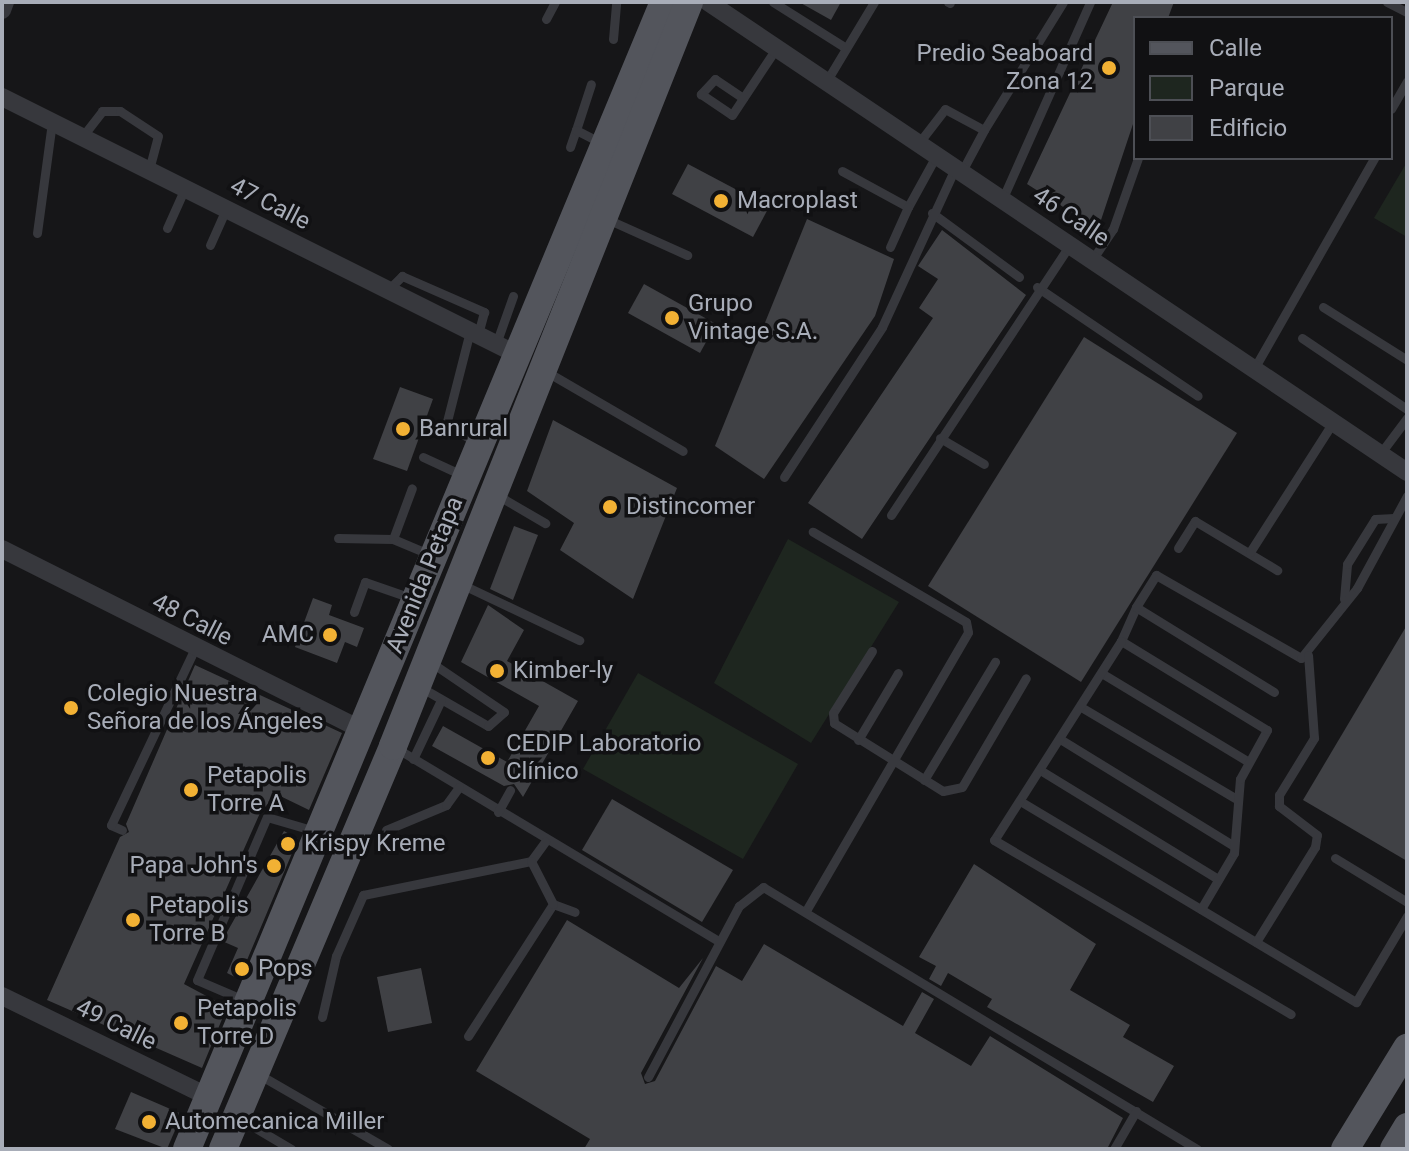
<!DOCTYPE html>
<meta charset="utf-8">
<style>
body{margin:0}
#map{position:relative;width:1409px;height:1151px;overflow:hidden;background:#161618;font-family:Roboto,sans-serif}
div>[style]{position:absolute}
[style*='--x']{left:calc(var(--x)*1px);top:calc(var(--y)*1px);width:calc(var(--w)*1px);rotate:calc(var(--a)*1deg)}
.green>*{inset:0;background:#1e261f}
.building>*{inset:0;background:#404145}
.lane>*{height:9px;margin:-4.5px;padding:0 4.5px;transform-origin:4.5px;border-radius:4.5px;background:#37383d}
.street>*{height:18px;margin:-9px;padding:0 9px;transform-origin:9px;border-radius:9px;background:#37383d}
.primary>*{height:28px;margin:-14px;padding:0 14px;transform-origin:14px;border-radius:14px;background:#53555c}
.dots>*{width:22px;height:22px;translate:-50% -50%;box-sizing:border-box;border:4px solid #111113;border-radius:50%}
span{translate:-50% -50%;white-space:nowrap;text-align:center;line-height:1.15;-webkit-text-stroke:7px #111113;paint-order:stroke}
.poi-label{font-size:24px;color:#a8adb8}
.right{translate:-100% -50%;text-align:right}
.left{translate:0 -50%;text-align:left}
.street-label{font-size:24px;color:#a8adb8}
.frame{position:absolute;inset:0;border:4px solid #a8adb8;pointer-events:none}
.legend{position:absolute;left:1133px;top:16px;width:260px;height:144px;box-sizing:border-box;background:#111113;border:2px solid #4d4f55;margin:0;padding:10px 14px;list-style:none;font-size:24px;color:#a8adb8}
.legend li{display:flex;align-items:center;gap:16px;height:40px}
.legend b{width:40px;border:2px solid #4d4f55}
</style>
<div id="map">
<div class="green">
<div style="clip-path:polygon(1407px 162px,1407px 237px,1374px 218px)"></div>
<div style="clip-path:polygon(788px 539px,899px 602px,811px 743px,714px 683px)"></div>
<div style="clip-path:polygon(638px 673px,798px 764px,743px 859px,583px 769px)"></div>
</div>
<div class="building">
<div style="clip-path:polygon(799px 2px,841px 2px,831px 20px)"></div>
<div style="clip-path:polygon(1113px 2px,1174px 2px,1168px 18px,1135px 18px,1135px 118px,1098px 229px,1027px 184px)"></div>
<div style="clip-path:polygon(688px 164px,769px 207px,753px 237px,672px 194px)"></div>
<div style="clip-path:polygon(807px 219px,894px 259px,875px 316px,764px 479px,715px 446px)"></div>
<div style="clip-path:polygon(942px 230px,1026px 295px,862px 539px,808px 503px,933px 318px,919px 308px,938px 279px,918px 266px)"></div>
<div style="clip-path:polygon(644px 284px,716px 324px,700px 353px,628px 313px)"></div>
<div style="clip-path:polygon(1084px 337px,1237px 433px,1081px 682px,928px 586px)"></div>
<div style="clip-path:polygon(400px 387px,433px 399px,407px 471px,373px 459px)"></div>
<div style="clip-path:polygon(553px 420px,677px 488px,633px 599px,560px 550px,574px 523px,527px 491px)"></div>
<div style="clip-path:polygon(514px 526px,538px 535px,513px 600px,490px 589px)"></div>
<div style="clip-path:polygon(313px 598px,332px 605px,329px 615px,364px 628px,357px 647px,345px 642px,337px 663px,295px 647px)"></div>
<div style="clip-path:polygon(488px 605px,524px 630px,507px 661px,578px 701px,523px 797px,514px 784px,504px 786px,432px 746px,443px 726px,507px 762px,539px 706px,461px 662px)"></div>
<div style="clip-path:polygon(1407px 625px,1407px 861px,1303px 800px)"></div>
<div style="clip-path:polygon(195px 665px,342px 733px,309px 810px,276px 794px,260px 813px,184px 984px,227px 1007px,202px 1068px,47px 1000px,120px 837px,129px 832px,126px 824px)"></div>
<div style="clip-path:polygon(612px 799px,733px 870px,702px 922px,582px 850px)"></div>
<div style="clip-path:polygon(284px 831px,298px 839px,239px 979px,227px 973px,238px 948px,222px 941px)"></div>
<div style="clip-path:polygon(974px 864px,1096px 944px,1070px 990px,1130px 1025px,1123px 1037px,1174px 1066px,1153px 1102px,987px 1007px,992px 999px,948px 973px,941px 986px,929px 979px,936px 966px,919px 957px)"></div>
<div style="clip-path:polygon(567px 920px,679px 988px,703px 958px,641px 1073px,645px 1084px,655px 1081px,716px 966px,742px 981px,764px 944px,903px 1026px,922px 992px,934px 999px,915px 1033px,971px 1066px,990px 1036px,1123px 1118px,1107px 1149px,584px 1149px,590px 1139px,476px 1071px)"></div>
<div style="clip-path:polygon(421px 968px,432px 1023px,388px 1032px,377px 977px)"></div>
<div style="clip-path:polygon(131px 1092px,182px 1114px,167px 1149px,115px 1129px)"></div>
</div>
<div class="lane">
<div style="--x:773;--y:2;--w:86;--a:32.2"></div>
<div style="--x:948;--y:2;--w:2;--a:27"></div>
<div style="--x:1387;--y:2;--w:22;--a:27"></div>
<div style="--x:546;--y:19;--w:19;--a:-62"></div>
<div style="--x:613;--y:39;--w:37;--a:-85"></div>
<div style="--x:826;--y:82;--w:93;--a:-59"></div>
<div style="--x:743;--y:98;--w:34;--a:-146"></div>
<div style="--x:715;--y:79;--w:21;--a:133"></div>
<div style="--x:701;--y:94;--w:37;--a:34"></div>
<div style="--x:732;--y:115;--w:78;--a:-56.5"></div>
<div style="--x:1391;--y:109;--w:32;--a:-60"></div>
<div style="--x:576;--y:130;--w:48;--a:-71.9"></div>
<div style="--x:82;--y:137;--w:33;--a:-52"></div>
<div style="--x:102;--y:111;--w:18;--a:0"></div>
<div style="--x:120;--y:111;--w:45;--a:33.3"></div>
<div style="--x:158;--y:136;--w:35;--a:105"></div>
<div style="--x:918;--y:144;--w:44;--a:-52.4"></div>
<div style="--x:945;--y:109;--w:44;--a:28.3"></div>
<div style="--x:984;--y:130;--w:150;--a:-58.3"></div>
<div style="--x:570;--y:147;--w:18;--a:-71"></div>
<div style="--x:576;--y:130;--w:28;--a:27"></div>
<div style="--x:842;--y:171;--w:75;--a:28.6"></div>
<div style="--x:908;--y:207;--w:58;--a:-61.2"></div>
<div style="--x:961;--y:173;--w:49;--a:-61.9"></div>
<div style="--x:1002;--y:200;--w:217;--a:-66"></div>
<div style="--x:932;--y:213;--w:108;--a:36.3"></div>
<div style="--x:607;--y:219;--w:88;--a:24.2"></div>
<div style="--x:167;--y:228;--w:44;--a:-65.8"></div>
<div style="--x:37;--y:233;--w:112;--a:-82.3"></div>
<div style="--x:210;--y:245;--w:39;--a:-66"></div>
<div style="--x:890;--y:247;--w:44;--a:-65.8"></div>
<div style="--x:1092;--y:260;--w:37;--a:-56"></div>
<div style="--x:1113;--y:229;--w:75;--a:-70.6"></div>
<div style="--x:1037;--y:287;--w:194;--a:34.1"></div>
<div style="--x:388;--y:290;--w:20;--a:-45"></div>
<div style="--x:402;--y:276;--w:90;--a:23.7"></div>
<div style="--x:484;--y:312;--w:24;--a:105"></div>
<div style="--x:1323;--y:307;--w:99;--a:32.2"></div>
<div style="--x:470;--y:331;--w:97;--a:104.3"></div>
<div style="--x:446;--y:425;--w:35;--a:29"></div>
<div style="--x:1302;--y:338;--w:127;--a:34.1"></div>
<div style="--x:496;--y:344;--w:51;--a:-70.5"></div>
<div style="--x:1255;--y:367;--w:241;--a:-60.3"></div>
<div style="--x:547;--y:372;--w:157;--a:30.2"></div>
<div style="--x:940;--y:438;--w:51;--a:30.6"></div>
<div style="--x:1380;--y:454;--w:45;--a:-53.1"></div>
<div style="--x:423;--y:457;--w:45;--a:24.9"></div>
<div style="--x:784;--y:477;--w:179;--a:-56.8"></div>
<div style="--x:882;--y:327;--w:175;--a:-65.3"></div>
<div style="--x:497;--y:495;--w:56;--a:30.3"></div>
<div style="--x:891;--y:515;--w:324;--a:-56.5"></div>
<div style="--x:338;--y:538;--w:55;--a:1"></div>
<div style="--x:393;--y:539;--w:41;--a:22.8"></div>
<div style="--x:393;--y:539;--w:54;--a:-69.6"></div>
<div style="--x:1178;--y:548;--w:32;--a:-58"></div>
<div style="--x:1195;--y:521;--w:96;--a:30.9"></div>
<div style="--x:1250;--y:552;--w:154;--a:-57.4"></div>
<div style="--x:461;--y:584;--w:131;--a:25.4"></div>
<div style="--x:1344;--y:599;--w:35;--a:-85"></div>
<div style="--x:1347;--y:564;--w:53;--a:-58.1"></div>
<div style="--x:1375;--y:519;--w:19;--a:-3"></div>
<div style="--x:354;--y:612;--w:32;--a:-70"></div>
<div style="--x:365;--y:582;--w:52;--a:19.1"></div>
<div style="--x:1121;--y:641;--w:37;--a:-66"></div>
<div style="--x:872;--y:651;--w:73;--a:122.2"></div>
<div style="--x:833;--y:713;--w:10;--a:84"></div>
<div style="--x:834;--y:723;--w:128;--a:32"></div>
<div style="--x:943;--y:791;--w:19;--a:-12"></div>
<div style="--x:962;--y:787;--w:126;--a:-59.6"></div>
<div style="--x:1103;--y:674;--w:170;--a:31.1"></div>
<div style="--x:422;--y:688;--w:76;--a:29.9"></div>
<div style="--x:488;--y:726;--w:21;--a:-41"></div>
<div style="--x:504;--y:712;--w:87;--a:-145.8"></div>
<div style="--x:1274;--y:692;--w:162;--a:-148.4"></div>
<div style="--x:1136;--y:607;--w:38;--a:-58"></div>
<div style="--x:1156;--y:575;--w:167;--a:29.8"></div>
<div style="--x:1301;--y:658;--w:90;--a:-51.3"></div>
<div style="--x:1357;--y:588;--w:105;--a:-61.5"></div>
<div style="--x:1081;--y:707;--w:179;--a:30.6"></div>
<div style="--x:1060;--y:739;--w:204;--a:31.6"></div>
<div style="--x:858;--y:740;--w:78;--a:-59.2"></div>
<div style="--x:396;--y:748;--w:376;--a:30.9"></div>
<div style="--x:413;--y:759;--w:65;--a:-64.6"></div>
<div style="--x:1040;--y:770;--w:209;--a:31.5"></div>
<div style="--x:924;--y:780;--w:138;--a:-59"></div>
<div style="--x:1020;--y:801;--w:392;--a:30.9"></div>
<div style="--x:1356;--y:1002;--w:100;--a:-59.3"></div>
<div style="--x:498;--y:812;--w:25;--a:-61"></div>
<div style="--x:122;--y:830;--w:12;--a:-156"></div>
<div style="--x:111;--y:825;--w:194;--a:-64.6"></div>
<div style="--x:386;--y:830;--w:65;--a:-22.6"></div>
<div style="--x:446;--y:805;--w:22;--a:-54"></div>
<div style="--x:1335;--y:858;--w:84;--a:31.4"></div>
<div style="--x:553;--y:904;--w:23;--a:20"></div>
<div style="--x:807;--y:909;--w:320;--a:-59.8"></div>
<div style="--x:968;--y:632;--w:10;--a:-101"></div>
<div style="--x:966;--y:622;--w:178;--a:-149.5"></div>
<div style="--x:1201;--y:909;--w:65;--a:-59.5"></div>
<div style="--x:1234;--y:853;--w:74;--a:-85.4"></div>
<div style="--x:1240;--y:779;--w:56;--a:-61.1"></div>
<div style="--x:1267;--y:730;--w:171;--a:-148.6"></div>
<div style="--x:1121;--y:641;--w:236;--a:122.5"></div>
<div style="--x:994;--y:840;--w:344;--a:30.4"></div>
<div style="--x:1256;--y:942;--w:112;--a:-58.2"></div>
<div style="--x:1315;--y:847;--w:12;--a:-81"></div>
<div style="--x:1317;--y:835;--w:48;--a:-142.7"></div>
<div style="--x:1279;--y:806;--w:11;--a:-90"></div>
<div style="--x:1279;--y:795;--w:67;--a:-58.4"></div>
<div style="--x:1314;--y:738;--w:83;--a:-94.1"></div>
<div style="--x:246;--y:1001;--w:53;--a:-156.8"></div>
<div style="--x:197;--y:980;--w:177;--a:-66.8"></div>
<div style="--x:267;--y:817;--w:50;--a:16.3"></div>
<div style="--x:322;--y:1017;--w:63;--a:-77.1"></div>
<div style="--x:336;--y:956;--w:67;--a:-66.1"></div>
<div style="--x:363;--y:895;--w:171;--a:-11.4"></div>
<div style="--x:531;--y:861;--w:24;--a:-54"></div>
<div style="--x:468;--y:1036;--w:157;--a:-57.2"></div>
<div style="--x:553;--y:904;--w:48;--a:-117.1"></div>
<div style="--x:258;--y:1074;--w:150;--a:30"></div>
<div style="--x:648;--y:1077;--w:194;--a:-62"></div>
<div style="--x:739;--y:906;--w:31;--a:-38"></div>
<div style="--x:763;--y:887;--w:507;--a:31.12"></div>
<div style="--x:239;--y:1118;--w:61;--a:30.8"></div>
<div style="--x:1114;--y:1149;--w:44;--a:-59.9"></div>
</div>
<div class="street">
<div style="--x:708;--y:2;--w:842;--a:33.92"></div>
<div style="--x:2;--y:10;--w:9;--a:-69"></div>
<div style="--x:2;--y:97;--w:575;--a:26.57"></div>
<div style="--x:2;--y:549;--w:403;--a:26.7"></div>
<div style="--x:2;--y:996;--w:230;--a:26"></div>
</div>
<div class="primary">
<div style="--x:187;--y:1149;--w:1242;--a:-67.42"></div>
<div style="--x:223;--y:1149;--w:437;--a:-67.1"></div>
<div style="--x:393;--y:746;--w:801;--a:-68.3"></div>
<div style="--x:1345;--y:1149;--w:119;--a:-58.5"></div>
<div style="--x:1394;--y:1149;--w:26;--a:-59"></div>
</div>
<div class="dots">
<div style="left:1109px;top:68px;background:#f2b134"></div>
<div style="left:721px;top:201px;background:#f2b134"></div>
<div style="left:672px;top:318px;background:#f2b134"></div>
<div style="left:403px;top:429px;background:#f2b134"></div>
<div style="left:610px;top:507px;background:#f2b134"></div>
<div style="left:330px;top:635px;background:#f2b134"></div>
<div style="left:497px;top:671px;background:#f2b134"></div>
<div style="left:71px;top:708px;background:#f2b134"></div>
<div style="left:488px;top:758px;background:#f2b134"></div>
<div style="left:191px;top:790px;background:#f2b134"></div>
<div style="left:288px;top:844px;background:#f2b134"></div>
<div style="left:274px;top:866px;background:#f2b134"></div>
<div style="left:133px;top:920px;background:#f2b134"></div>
<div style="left:242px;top:969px;background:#f2b134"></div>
<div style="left:181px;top:1023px;background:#f2b134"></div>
<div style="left:149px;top:1122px;background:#f2b134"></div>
</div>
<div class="poi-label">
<span class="right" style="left:1093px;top:68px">Predio Seaboard<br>Zona 12</span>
<span class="left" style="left:737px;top:201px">Macroplast</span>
<span class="left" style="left:688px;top:318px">Grupo<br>Vintage S.A.</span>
<span class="left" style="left:419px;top:429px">Banrural</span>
<span class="left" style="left:626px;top:507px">Distincomer</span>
<span class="right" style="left:314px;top:635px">AMC</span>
<span class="left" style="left:513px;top:671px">Kimber-ly</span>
<span class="left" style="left:87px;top:708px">Colegio Nuestra<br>Señora de los Ángeles</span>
<span class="left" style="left:506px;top:758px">CEDIP Laboratorio<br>Clínico</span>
<span class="left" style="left:207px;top:790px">Petapolis<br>Torre A</span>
<span class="left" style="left:304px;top:844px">Krispy Kreme</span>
<span class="right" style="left:258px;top:866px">Papa John's</span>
<span class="left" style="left:149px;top:920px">Petapolis<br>Torre B</span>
<span class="left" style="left:258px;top:969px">Pops</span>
<span class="left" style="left:197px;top:1023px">Petapolis<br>Torre D</span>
<span class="left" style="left:165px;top:1122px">Automecanica Miller</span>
</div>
<div class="street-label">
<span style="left:270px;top:204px;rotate:27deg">47 Calle</span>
<span style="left:1071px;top:217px;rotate:34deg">46 Calle</span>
<span style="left:425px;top:575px;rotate:-68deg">Avenida Petapa</span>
<span style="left:192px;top:620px;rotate:27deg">48 Calle</span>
<span style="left:116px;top:1025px;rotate:26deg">49 Calle</span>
</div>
<div class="frame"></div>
<ul class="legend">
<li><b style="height:10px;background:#53555c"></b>Calle</li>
<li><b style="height:22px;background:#1e261f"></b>Parque</li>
<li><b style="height:22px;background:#404145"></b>Edificio</li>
</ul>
</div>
